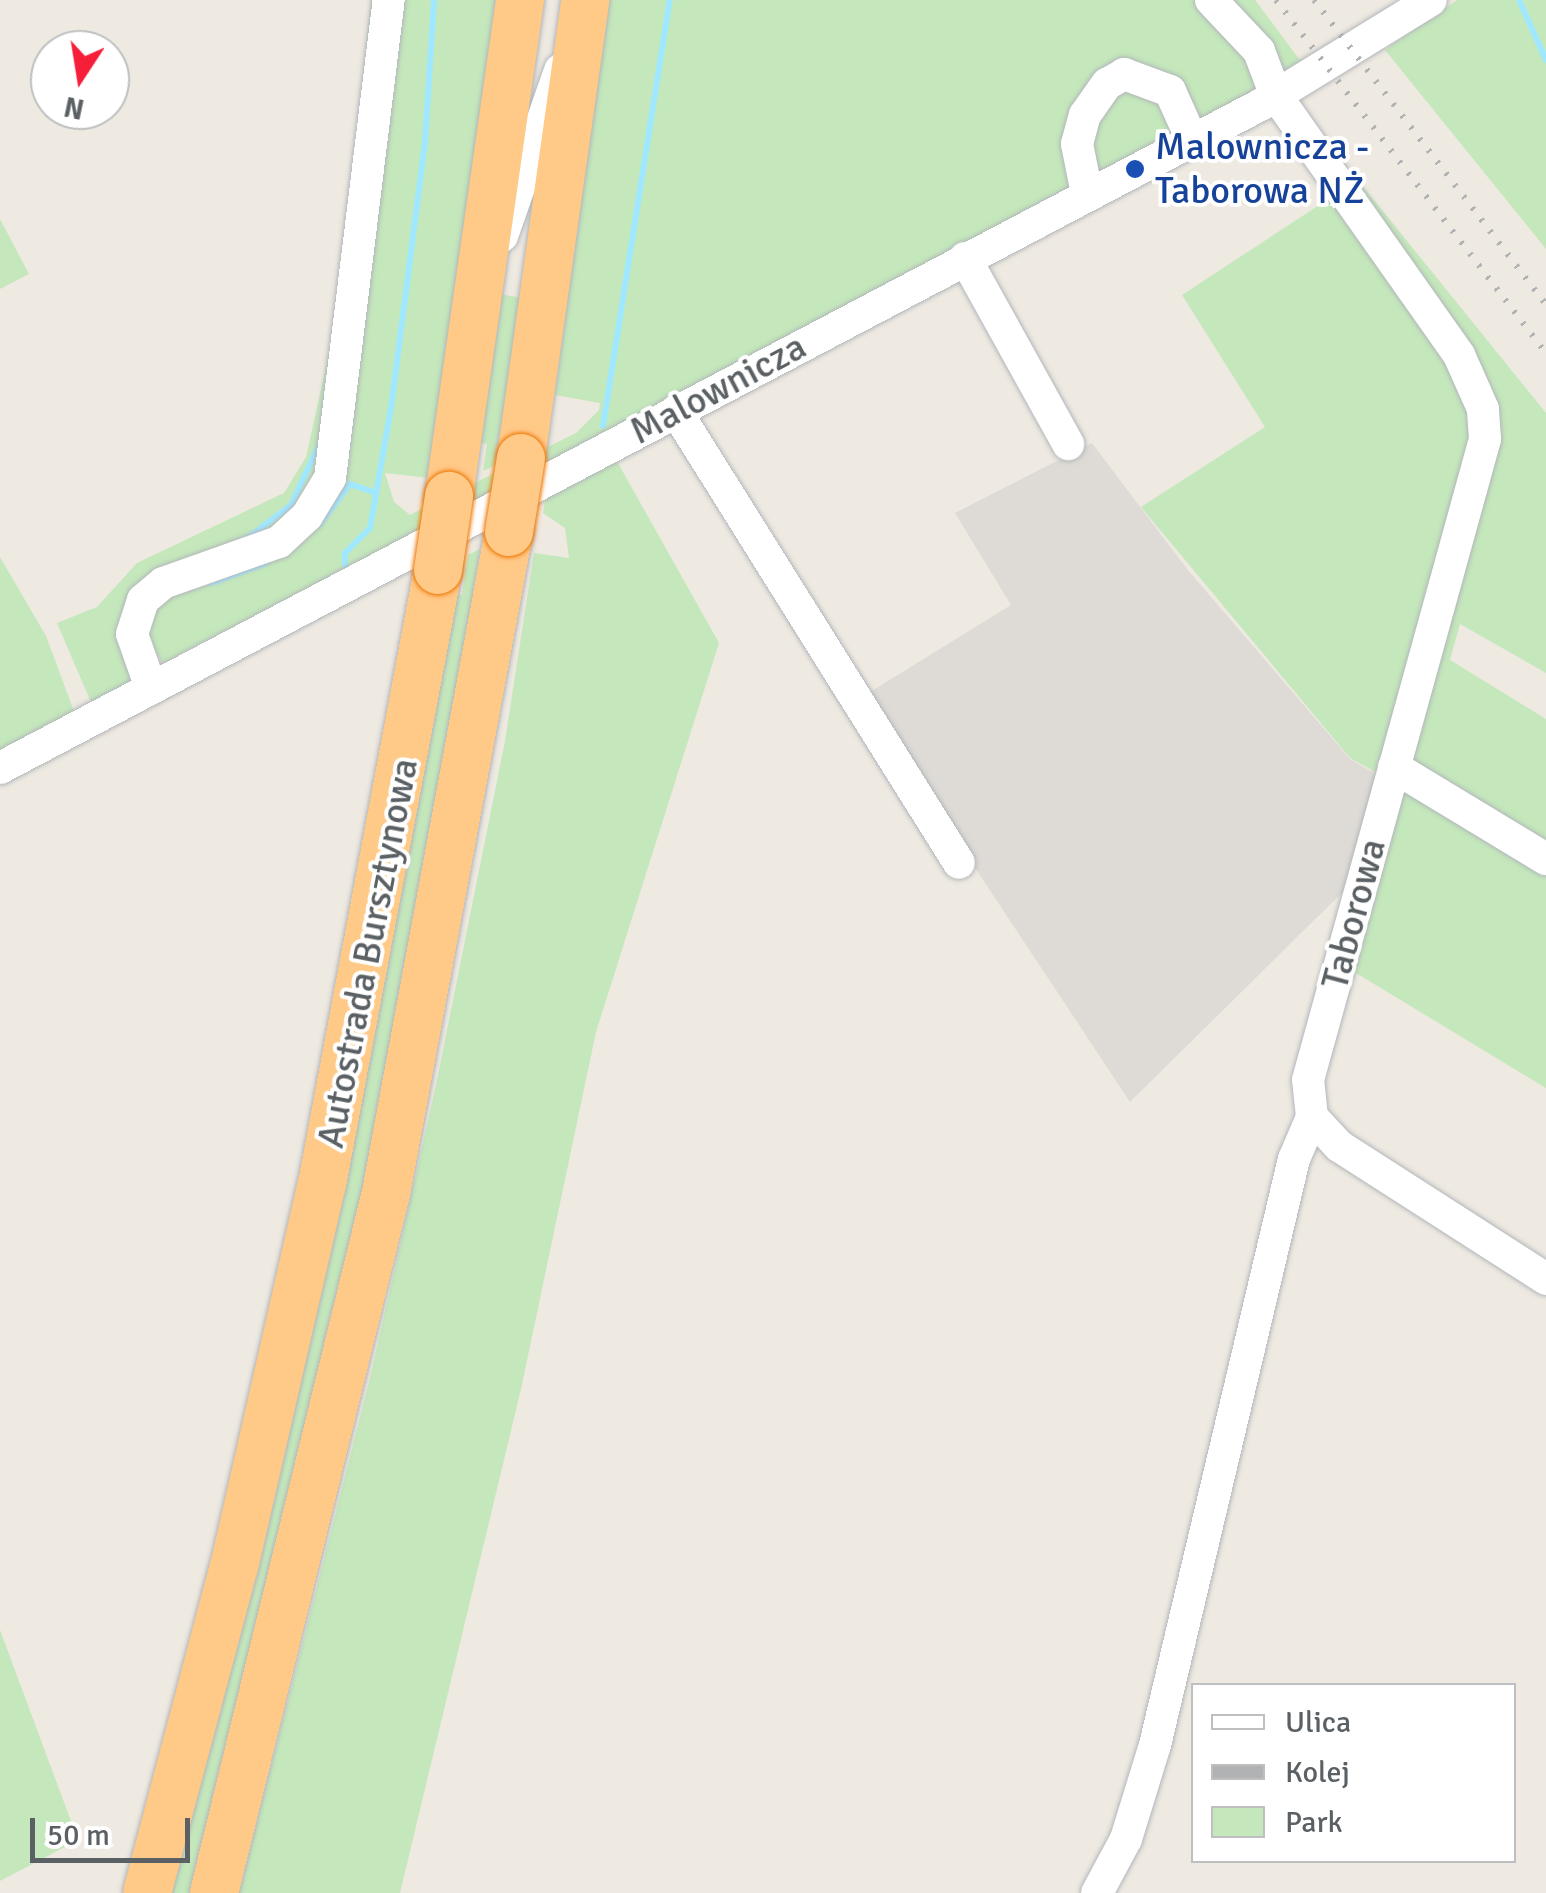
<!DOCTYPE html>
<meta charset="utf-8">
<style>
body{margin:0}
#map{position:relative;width:1546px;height:1893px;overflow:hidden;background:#eee9e1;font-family:Signika,sans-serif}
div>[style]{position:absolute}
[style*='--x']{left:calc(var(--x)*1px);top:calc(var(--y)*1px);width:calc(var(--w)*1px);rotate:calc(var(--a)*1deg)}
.industrial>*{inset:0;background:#dedbd6}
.green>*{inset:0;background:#c4e8bb}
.stream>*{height:6px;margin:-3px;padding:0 3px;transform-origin:3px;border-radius:3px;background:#a0e8ff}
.roads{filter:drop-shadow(0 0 2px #b2b6ba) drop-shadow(0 0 2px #b2b6ba)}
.minor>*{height:32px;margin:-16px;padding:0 16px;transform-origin:16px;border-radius:16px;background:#fff}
.highway>*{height:48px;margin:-24px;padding:0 24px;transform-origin:24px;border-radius:24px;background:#ffc987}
.rail>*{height:6px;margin-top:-3px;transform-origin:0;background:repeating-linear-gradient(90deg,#b1b2b3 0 2.5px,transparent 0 14.5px)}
.bridges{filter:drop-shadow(0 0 2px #ef7600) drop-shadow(0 0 2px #ef7600)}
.highway-bridge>*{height:48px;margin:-24px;padding:0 24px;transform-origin:24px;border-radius:24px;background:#ffc987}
.dots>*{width:28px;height:28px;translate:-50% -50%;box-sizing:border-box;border:5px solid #fff;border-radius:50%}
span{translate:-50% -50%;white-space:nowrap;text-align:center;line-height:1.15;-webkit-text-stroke:8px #fff;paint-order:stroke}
.transit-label{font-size:38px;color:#164399}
.left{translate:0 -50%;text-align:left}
.street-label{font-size:38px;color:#5a6063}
.legend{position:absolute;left:1191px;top:1683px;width:325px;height:180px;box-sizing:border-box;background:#fff;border:2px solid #bdbfc1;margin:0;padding:12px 18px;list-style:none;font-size:30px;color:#5a6063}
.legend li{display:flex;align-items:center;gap:20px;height:50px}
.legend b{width:50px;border:2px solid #bdbfc1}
.north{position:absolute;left:30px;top:30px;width:100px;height:100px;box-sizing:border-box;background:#fff;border:2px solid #bdbfc1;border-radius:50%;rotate:192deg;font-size:28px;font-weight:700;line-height:40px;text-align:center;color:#5a6063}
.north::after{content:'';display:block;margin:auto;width:35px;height:45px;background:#f61f39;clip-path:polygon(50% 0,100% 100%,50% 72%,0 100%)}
.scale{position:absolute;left:30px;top:1818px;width:160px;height:45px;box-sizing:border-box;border:5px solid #5a6063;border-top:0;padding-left:12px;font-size:30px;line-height:35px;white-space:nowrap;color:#5a6063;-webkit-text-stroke:8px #fff;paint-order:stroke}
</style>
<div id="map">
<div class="industrial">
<div style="clip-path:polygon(1092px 443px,1187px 569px,1350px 759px,1376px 774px,1363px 872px,1130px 1102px,862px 697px,1011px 605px,955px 513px)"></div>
</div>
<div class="green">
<div style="clip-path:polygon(371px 0,380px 0,325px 462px,280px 527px,164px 569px,129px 685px,99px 705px,90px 700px,57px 623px,97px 607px,137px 563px,284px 493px,306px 457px,338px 312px)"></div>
<div style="clip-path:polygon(400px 0,497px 0,430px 478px,385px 473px,394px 502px,410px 515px,576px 433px,599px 410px,600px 403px,555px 395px,608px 0,1203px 0,1268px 88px,163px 663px,143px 635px,151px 606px,304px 534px)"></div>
<div style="clip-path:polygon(1222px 0,1255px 0,1305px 67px,1282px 80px)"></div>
<div style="clip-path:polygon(1457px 0,1546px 0,1546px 249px,1385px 50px)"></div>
<div style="clip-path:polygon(1302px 111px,1546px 413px,1546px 673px,1460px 624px,1450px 660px,1546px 719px,1546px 1088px,1351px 970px,1496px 439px)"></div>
<div style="clip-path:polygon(1336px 194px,1436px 333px,1475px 420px,1377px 773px,1350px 758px,1141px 507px,1265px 427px,1182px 295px)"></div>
<div style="clip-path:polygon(0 219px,29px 274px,0 289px)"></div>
<div style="clip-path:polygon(494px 293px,533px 300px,512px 435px,499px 434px,494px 466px,483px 471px,487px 444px,471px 441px)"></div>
<div style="clip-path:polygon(614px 456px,719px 643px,596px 1032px,521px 1389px,400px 1893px,239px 1893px,371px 1374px,436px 1085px,505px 741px,534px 553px,569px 558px,565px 528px,543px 513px,546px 494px)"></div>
<div style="clip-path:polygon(480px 549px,473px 590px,488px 593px,389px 1111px,200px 1893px,161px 1893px,450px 593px,462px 595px,468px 555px)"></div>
<div style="clip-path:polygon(0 557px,46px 636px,75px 714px,0 756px)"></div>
<div style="clip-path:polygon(0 1630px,78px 1840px,0 1881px)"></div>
</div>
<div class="stream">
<div style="--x:1519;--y:0;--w:66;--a:65.8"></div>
<div style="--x:603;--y:426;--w:431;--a:-81.1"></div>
<div style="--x:320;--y:524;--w:50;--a:-53.1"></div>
<div style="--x:350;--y:484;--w:28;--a:19"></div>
<div style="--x:249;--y:537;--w:53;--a:-37.3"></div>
<div style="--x:291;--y:505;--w:64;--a:-65"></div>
<div style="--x:345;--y:565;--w:12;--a:-90"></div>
<div style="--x:345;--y:553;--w:35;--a:-45"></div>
<div style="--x:370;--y:528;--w:122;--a:-80.1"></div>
<div style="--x:391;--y:408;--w:269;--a:-82.7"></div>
<div style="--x:425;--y:141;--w:141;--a:-86.3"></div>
<div style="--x:212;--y:583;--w:58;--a:-20.3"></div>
</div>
<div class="roads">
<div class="minor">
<div style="--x:1087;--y:194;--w:51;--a:-101.3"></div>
<div style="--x:1077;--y:144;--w:30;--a:-75"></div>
<div style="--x:1085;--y:115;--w:38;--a:-55"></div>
<div style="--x:1107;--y:84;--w:20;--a:-30"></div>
<div style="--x:1124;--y:74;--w:49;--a:20.3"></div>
<div style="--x:1170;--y:91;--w:54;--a:65.8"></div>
<div style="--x:502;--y:236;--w:176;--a:-70.7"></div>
<div style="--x:965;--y:258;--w:213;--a:61"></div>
<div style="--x:676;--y:411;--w:533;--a:57.95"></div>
<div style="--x:151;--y:688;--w:57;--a:-109.4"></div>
<div style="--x:132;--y:634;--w:36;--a:-72"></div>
<div style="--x:143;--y:600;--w:26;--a:-40"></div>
<div style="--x:163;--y:583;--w:123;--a:-19.5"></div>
<div style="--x:279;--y:542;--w:38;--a:-43"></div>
<div style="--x:307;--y:516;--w:44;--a:-58.8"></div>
<div style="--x:330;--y:478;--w:482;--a:-83"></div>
<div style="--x:1394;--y:767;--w:178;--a:31.2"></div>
<div style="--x:0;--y:768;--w:1426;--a:-27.75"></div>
<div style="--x:1262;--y:104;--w:198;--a:-31.6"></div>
<div style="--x:1312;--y:1117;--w:40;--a:47"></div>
<div style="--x:1339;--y:1146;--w:246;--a:32.7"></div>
<div style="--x:1097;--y:1893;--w:61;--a:-61.8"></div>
<div style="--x:1126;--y:1839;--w:98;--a:-72.9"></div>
<div style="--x:1155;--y:1745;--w:602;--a:-76.66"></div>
<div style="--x:1294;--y:1159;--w:46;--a:-66.8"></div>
<div style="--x:1312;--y:1117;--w:37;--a:-96"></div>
<div style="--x:1308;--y:1080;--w:665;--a:-74.56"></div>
<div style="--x:1485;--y:439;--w:30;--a:-94"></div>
<div style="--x:1483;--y:409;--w:59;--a:-114"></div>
<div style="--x:1459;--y:355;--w:317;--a:-125.2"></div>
<div style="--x:1276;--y:96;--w:48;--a:-110.7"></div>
<div style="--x:1259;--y:51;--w:70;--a:-133.3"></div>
</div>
<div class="highway">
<div style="--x:521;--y:458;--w:462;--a:-82"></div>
<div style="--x:449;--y:496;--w:501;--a:-81.85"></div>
<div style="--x:147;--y:1893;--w:337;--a:-75.1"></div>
<div style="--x:234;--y:1567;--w:393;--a:-77.1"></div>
<div style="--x:322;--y:1184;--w:625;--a:-79.3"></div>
<div style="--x:214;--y:1893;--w:721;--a:-76.2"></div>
<div style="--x:386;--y:1193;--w:672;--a:-79.46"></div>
</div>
</div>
<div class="rail">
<div style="--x:1276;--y:0;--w:444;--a:52.6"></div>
<div style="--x:1314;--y:0;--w:382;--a:52.7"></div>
</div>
<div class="bridges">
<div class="highway-bridge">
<div style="--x:509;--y:532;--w:75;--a:-80.8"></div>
<div style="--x:438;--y:570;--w:75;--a:-81.5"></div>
</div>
</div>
<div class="dots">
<div style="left:1135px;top:169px;background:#1a4fb4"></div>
</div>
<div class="transit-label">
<span class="left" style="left:1155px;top:169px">Malownicza -<br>Taborowa NŻ</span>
</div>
<div class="street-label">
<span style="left:718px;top:389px;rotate:-28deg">Malownicza</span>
<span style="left:1354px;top:914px;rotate:-75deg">Taborowa</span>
<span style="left:368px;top:953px;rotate:-79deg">Autostrada Bursztynowa</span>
</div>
<ul class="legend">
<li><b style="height:12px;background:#fff"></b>Ulica</li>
<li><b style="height:12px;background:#b1b2b3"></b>Kolej</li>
<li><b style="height:28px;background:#c4e8bb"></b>Park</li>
</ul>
<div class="north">N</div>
<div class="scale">50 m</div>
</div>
